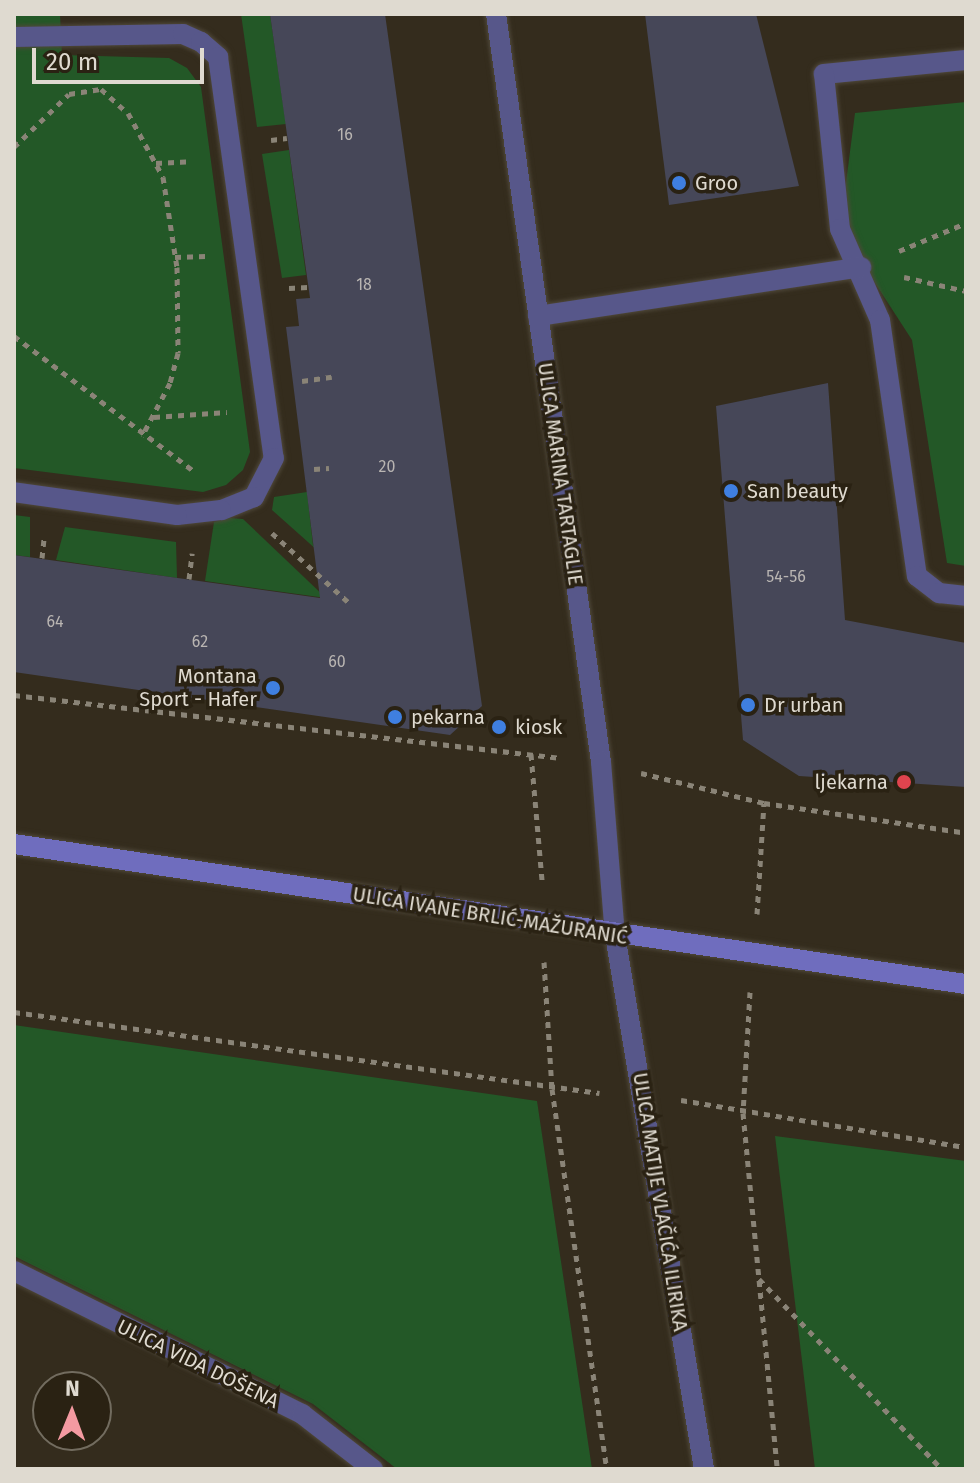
<!DOCTYPE html>
<meta charset="utf-8">
<style>
body{margin:0}
#map{position:relative;width:980px;height:1483px;overflow:hidden;background:#342c1d;font-family:"Fira Sans",sans-serif}
div>[style]{position:absolute}
[style*='--x']{left:calc(var(--x)*1px);top:calc(var(--y)*1px);width:calc(var(--w)*1px);rotate:calc(var(--a)*1deg)}
.green>*{inset:0;background:#235827}
.building>*{inset:0;background:#464758}
.path>*{height:5px;margin-top:-2.5px;transform-origin:0;background:repeating-linear-gradient(90deg,#8a8477 0 6px,transparent 0 12px)}
.roads{filter:drop-shadow(0 0 2px #4f483a) drop-shadow(0 0 2px #4f483a)}
.lane>*{height:20px;margin:-10px;padding:0 10px;transform-origin:10px;border-radius:10px;background:#57578a}
.street>*{height:20px;margin:-10px;padding:0 10px;transform-origin:10px;border-radius:10px;background:#57578a}
.secondary>*{height:20px;margin:-10px;padding:0 10px;transform-origin:10px;border-radius:10px;background:#6f6dbe}
.dots>*{width:22px;height:22px;translate:-50% -50%;box-sizing:border-box;border:4px solid #2a2213;border-radius:50%}
span{translate:-50% -50%;white-space:nowrap;text-align:center;line-height:1.15;-webkit-text-stroke:7px #2a2213;paint-order:stroke}
.number-label{font-size:16px;color:#b9b5b2}
.number-label span{-webkit-text-stroke-width:0}
.poi-label{font-size:20px;color:#dfdad0}
.left{translate:0 -50%;text-align:left}
.right{translate:-100% -50%;text-align:right}
.street-label{font-size:20px;color:#dfdad0}
.frame{position:absolute;inset:0;border:16px solid #dfdad0;pointer-events:none}
.north{position:absolute;left:32px;top:1371px;width:80px;height:80px;box-sizing:border-box;background:#2a2213;border:2px solid #726c5f;border-radius:50%;rotate:1deg;font-size:22px;font-weight:700;line-height:32px;text-align:center;color:#dfdad0}
.north::after{content:'';display:block;margin:auto;width:28px;height:36px;background:#f49aa1;clip-path:polygon(50% 0,100% 100%,50% 72%,0 100%)}
.scale{position:absolute;left:32px;top:48px;width:172px;height:36px;box-sizing:border-box;border:4px solid #dfdad0;border-top:0;padding-left:10px;font-size:24px;line-height:28px;white-space:nowrap;color:#dfdad0;-webkit-text-stroke:6px #2a2213;paint-order:stroke}
</style>
<div id="map">
<div class="green">
<div style="clip-path:polygon(14px 14px,60px 14px,62px 55px,169px 58px,187px 68px,201px 87px,250px 452px,243px 470px,226px 485px,203px 492px,14px 468px)"></div>
<div style="clip-path:polygon(241px 14px,270px 14px,286px 124px,257px 127px)"></div>
<div style="clip-path:polygon(966px 102px,966px 566px,947px 563px,912px 340px,840px 229px,855px 113px)"></div>
<div style="clip-path:polygon(289px 150px,306px 275px,282px 278px,262px 154px)"></div>
<div style="clip-path:polygon(307px 492px,313px 545px,345px 575px,272px 510px,274px 497px)"></div>
<div style="clip-path:polygon(14px 515px,30px 517px,30px 557px,14px 555px)"></div>
<div style="clip-path:polygon(230px 518px,243px 519px,326px 598px,205px 581px,214px 522px)"></div>
<div style="clip-path:polygon(65px 527px,176px 542px,177px 578px,56px 560px)"></div>
<div style="clip-path:polygon(14px 1025px,537px 1101px,592px 1469px,397px 1469px,313px 1404px,14px 1256px)"></div>
<div style="clip-path:polygon(775px 1136px,966px 1161px,966px 1469px,815px 1469px)"></div>
</div>
<div class="building">
<div style="clip-path:polygon(270px 14px,385px 14px,482px 706px,450px 735px,14px 672px,14px 555px,320px 598px,286px 327px,299px 326px,296px 299px,310px 298px)"></div>
<div style="clip-path:polygon(645px 14px,756px 14px,799px 186px,669px 205px)"></div>
<div style="clip-path:polygon(828px 383px,845px 620px,966px 643px,966px 787px,799px 776px,743px 740px,716px 406px)"></div>
</div>
<div class="path">
<div style="--x:271;--y:140;--w:16;--a:-7"></div>
<div style="--x:14;--y:147;--w:76;--a:-43.9"></div>
<div style="--x:69;--y:94;--w:32;--a:-9"></div>
<div style="--x:101;--y:89;--w:36;--a:42"></div>
<div style="--x:128;--y:113;--w:73;--a:61.3"></div>
<div style="--x:163;--y:177;--w:91;--a:81.2"></div>
<div style="--x:177;--y:267;--w:86;--a:89.3"></div>
<div style="--x:178;--y:353;--w:31;--a:105"></div>
<div style="--x:170;--y:383;--w:60;--a:117.8"></div>
<div style="--x:156;--y:163;--w:35;--a:-3"></div>
<div style="--x:899;--y:251;--w:73;--a:-22.7"></div>
<div style="--x:175;--y:257;--w:31;--a:-2"></div>
<div style="--x:904;--y:277;--w:64;--a:12.7"></div>
<div style="--x:289;--y:288;--w:19;--a:-3"></div>
<div style="--x:14;--y:336;--w:226;--a:36.9"></div>
<div style="--x:302;--y:381;--w:30;--a:-8"></div>
<div style="--x:154;--y:417;--w:73;--a:-3.9"></div>
<div style="--x:314;--y:469;--w:15;--a:-4"></div>
<div style="--x:272;--y:533;--w:103;--a:42.2"></div>
<div style="--x:42;--y:558;--w:20;--a:-84"></div>
<div style="--x:189;--y:579;--w:26;--a:-83"></div>
<div style="--x:14;--y:695;--w:551;--a:6.57"></div>
<div style="--x:531;--y:754;--w:127;--a:85"></div>
<div style="--x:641;--y:773;--w:127;--a:13.7"></div>
<div style="--x:764;--y:803;--w:204;--a:8.4"></div>
<div style="--x:757;--y:914;--w:111;--a:-86.4"></div>
<div style="--x:544;--y:962;--w:127;--a:86.4"></div>
<div style="--x:552;--y:1089;--w:384;--a:81.8"></div>
<div style="--x:750;--y:992;--w:121;--a:93.3"></div>
<div style="--x:743;--y:1113;--w:358;--a:84.5"></div>
<div style="--x:14;--y:1012;--w:591;--a:7.88"></div>
<div style="--x:681;--y:1100;--w:289;--a:9.4"></div>
<div style="--x:759;--y:1279;--w:264;--a:46.1"></div>
</div>
<div class="roads">
<div class="lane">
<div style="--x:14;--y:37;--w:169;--a:-1"></div>
<div style="--x:183;--y:34;--w:20;--a:24"></div>
<div style="--x:201;--y:42;--w:23;--a:41"></div>
<div style="--x:218;--y:57;--w:405;--a:82.1"></div>
<div style="--x:274;--y:458;--w:44;--a:117.1"></div>
<div style="--x:254;--y:497;--w:35;--a:158"></div>
<div style="--x:221;--y:510;--w:44;--a:173.5"></div>
<div style="--x:177;--y:515;--w:165;--a:-172"></div>
<div style="--x:966;--y:60;--w:143;--a:174.4"></div>
<div style="--x:824;--y:74;--w:156;--a:84.1"></div>
<div style="--x:840;--y:229;--w:99;--a:66.3"></div>
<div style="--x:880;--y:320;--w:259;--a:81.8"></div>
<div style="--x:917;--y:576;--w:28;--a:38"></div>
<div style="--x:939;--y:593;--w:27;--a:6"></div>
<div style="--x:538;--y:316;--w:327;--a:-8.6"></div>
<div style="--x:14;--y:1271;--w:322;--a:26.4"></div>
<div style="--x:302;--y:1414;--w:90;--a:37.8"></div>
</div>
<div class="street">
<div style="--x:496;--y:14;--w:755;--a:82.01"></div>
<div style="--x:601;--y:762;--w:174;--a:85.4"></div>
<div style="--x:615;--y:935;--w:541;--a:80.54"></div>
</div>
<div class="secondary">
<div style="--x:14;--y:844;--w:962;--a:8.37"></div>
</div>
</div>
<div class="dots">
<div style="left:679px;top:183px;background:#3f7fe0"></div>
<div style="left:731px;top:491px;background:#3f7fe0"></div>
<div style="left:273px;top:688px;background:#3f7fe0"></div>
<div style="left:748px;top:705px;background:#3f7fe0"></div>
<div style="left:395px;top:717px;background:#3f7fe0"></div>
<div style="left:499px;top:727px;background:#3f7fe0"></div>
<div style="left:904px;top:782px;background:#e0444e"></div>
</div>
<div class="number-label">
<span style="left:345px;top:135px">16</span>
<span style="left:364px;top:285px">18</span>
<span style="left:387px;top:467px">20</span>
<span style="left:786px;top:577px">54-56</span>
<span style="left:55px;top:622px">64</span>
<span style="left:200px;top:642px">62</span>
<span style="left:337px;top:662px">60</span>
</div>
<div class="poi-label">
<span class="left" style="left:695px;top:183px">Groo</span>
<span class="left" style="left:747px;top:491px">San beauty</span>
<span class="right" style="left:257px;top:688px">Montana<br>Sport - Hafer</span>
<span class="left" style="left:764px;top:705px">Dr urban</span>
<span class="left" style="left:411px;top:717px">pekarna</span>
<span class="left" style="left:515px;top:727px">kiosk</span>
<span class="right" style="left:888px;top:782px">ljekarna</span>
</div>
<div class="street-label">
<span style="left:560px;top:474px;rotate:82deg">ULICA MARINA TARTAGLIE</span>
<span style="left:490px;top:916px;rotate:9deg">ULICA IVANE BRLIĆ-MAŽURANIĆ</span>
<span style="left:660px;top:1202px;rotate:81deg">ULICA MATIJE VLAČIĆA ILIRIKA</span>
<span style="left:198px;top:1364px;rotate:26deg">ULICA VIDA DOŠENA</span>
</div>
<div class="frame"></div>
<div class="north">N</div>
<div class="scale">20 m</div>
</div>
